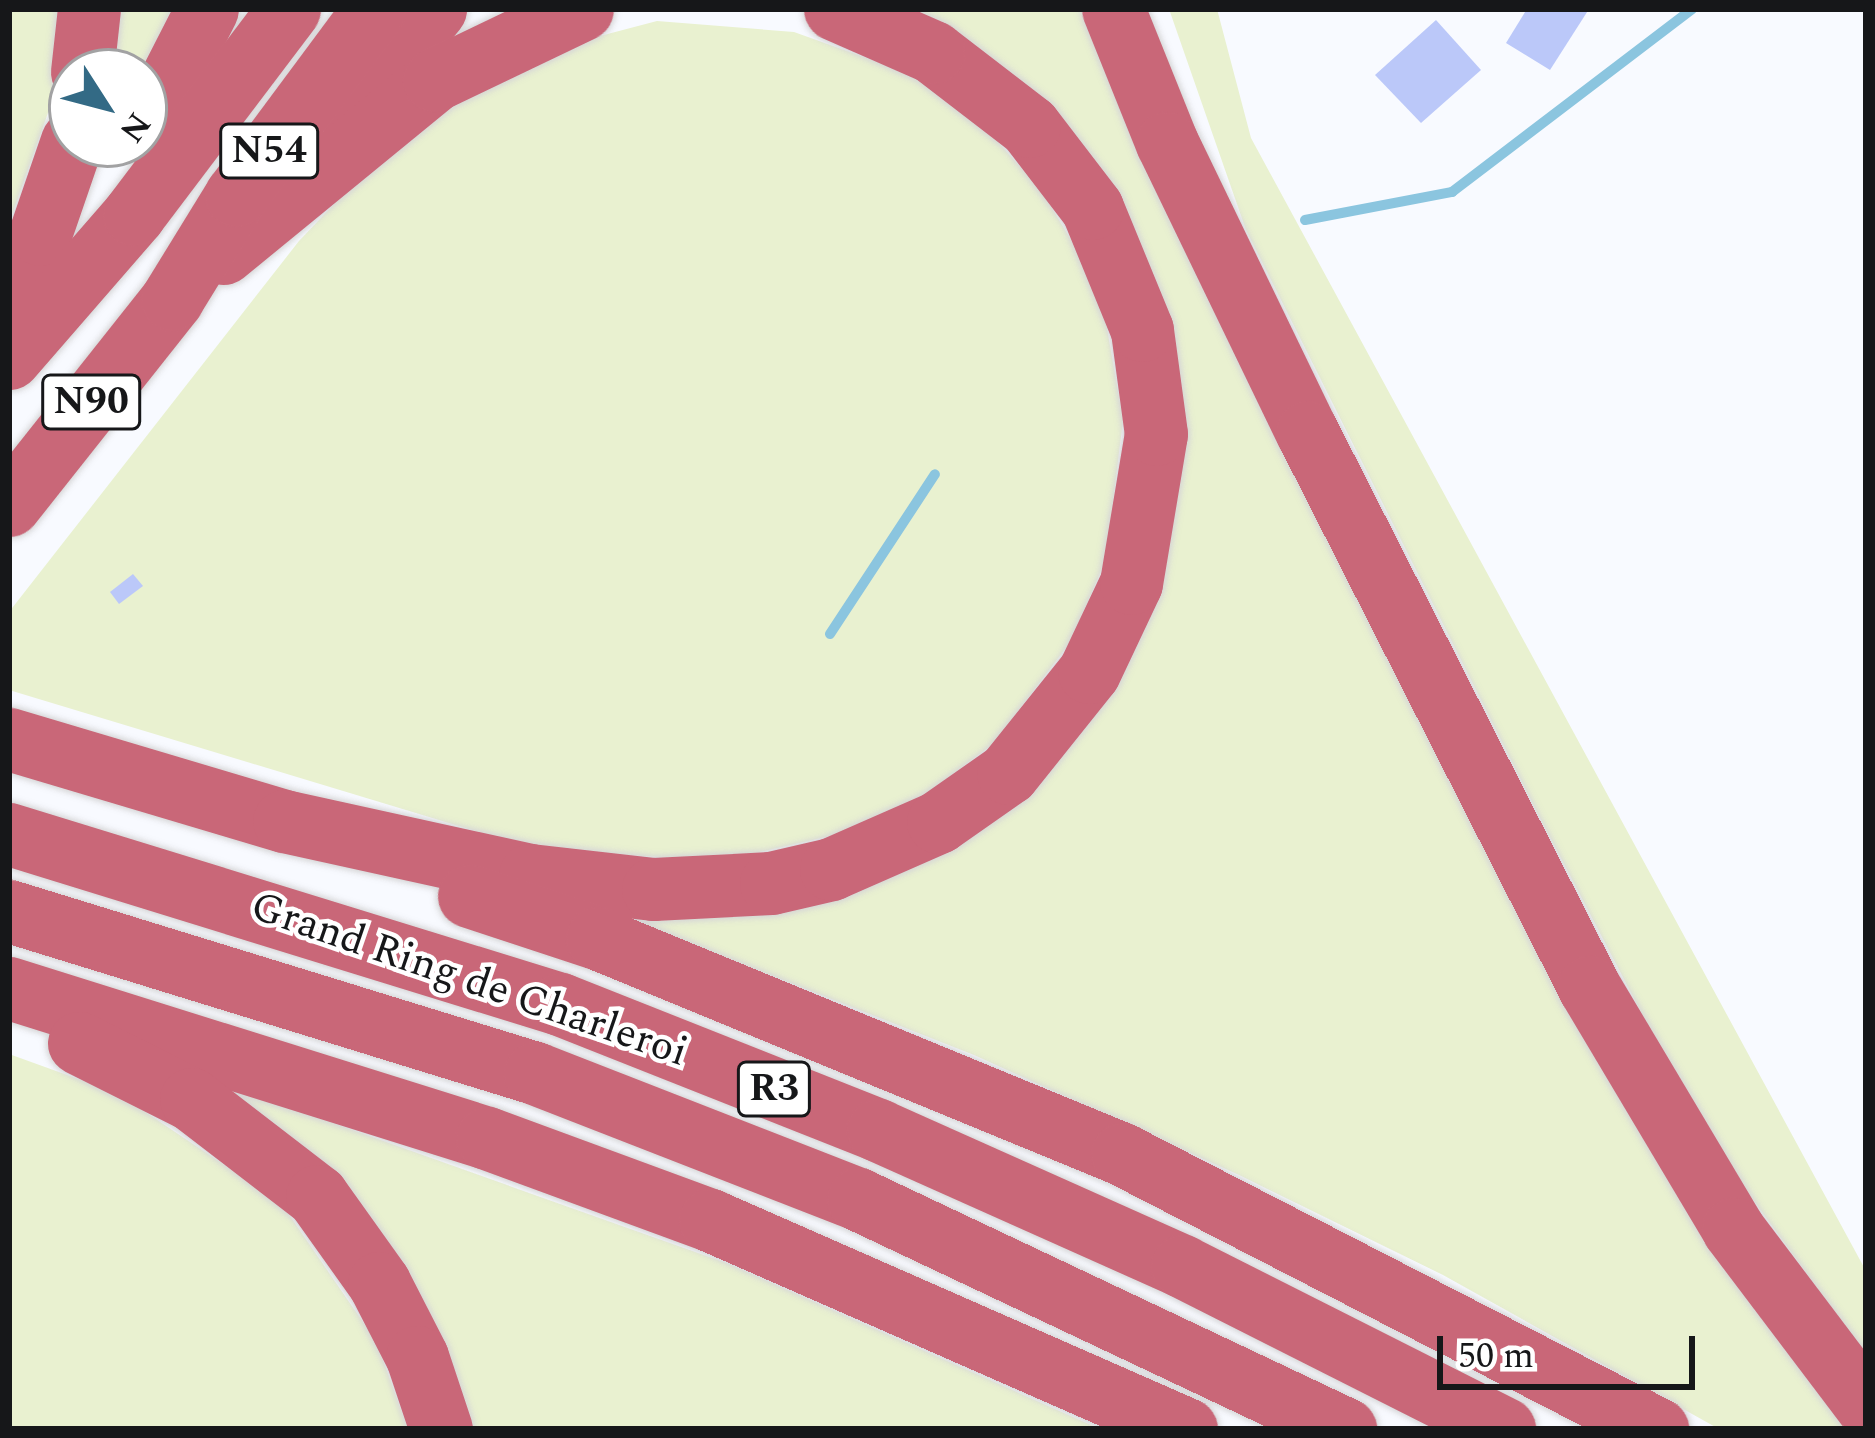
<!DOCTYPE html>
<style>
body{margin:0}
#map{position:relative;width:1875px;height:1438px;overflow:hidden;background:#f8faff;font-family:Spectral,serif}
div>[style]{position:absolute}
[style*='--x']{left:calc(var(--x)*1px);top:calc(var(--y)*1px);width:calc(var(--w)*1px);rotate:calc(var(--a)*1deg)}
.green>*{inset:0;background:#e9f1d0}
.stream>*{height:10px;margin:-5px;padding:0 5px;transform-origin:5px;border-radius:5px;background:#8bc5df}
.building>*{inset:0;background:#bbc8f9}
.roads{filter:drop-shadow(0 0 3px #d5d5d6) drop-shadow(0 0 3px #d5d5d6)}
.highway>*{height:63px;margin:-31.5px;padding:0 31.5px;transform-origin:31.5px;border-radius:31.5px;background:#c96778}
span{translate:-50% -50%;white-space:nowrap;text-align:center;line-height:1.15;-webkit-text-stroke:9px #fff;paint-order:stroke}
.shield-label span{padding:3px 9px;background:#fff;border:3px solid;border-radius:9px;-webkit-text-stroke-width:0}
.shield-label{font-size:39px;color:#161719;font-weight:700}
.street-label{font-size:42px;color:#161719}
.frame{position:absolute;inset:0;border:12px solid #161719;pointer-events:none}
.north{position:absolute;left:48px;top:48px;width:120px;height:120px;box-sizing:border-box;background:#fff;border:3px solid #a2a2a3;border-radius:50%;rotate:126deg;font-size:33px;font-weight:700;line-height:48px;text-align:center;color:#161719}
.north::after{content:'';display:block;margin:auto;width:42px;height:54px;background:#336a85;clip-path:polygon(50% 0,100% 100%,50% 72%,0 100%)}
.scale{position:absolute;left:1437px;top:1336px;width:258px;height:54px;box-sizing:border-box;border:6px solid #161719;border-top:0;padding-left:15px;font-size:36px;line-height:42px;white-space:nowrap;color:#161719;-webkit-text-stroke:9px #fff;paint-order:stroke}
</style>
<div id="map">
<div class="green">
<div style="clip-path:polygon(9px 9px,63px 9px,49px 110px,9px 223px)"></div>
<div style="clip-path:polygon(108px 9px,172px 9px,144px 72px,103px 72px)"></div>
<div style="clip-path:polygon(896px 9px,1092px 9px,1862px 1429px,1719px 1429px,1443px 1275px,1239px 1175px,974px 1055px,590px 904px,713px 909px,1075px 727px,1156px 312px)"></div>
<div style="clip-path:polygon(1169px 9px,1217px 9px,1251px 138px,1866px 1271px,1866px 1355px,1749px 1194px,1653px 1035px,1538px 814px,1246px 230px)"></div>
<div style="clip-path:polygon(657px 21px,794px 32px,911px 74px,988px 131px,1041px 190px,1077px 250px,1105px 317px,1123px 420px,1106px 559px,1071px 641px,993px 744px,926px 794px,843px 833px,755px 853px,675px 858px,535px 849px,9px 690px,9px 612px,299px 241px,377px 159px,451px 97px,581px 41px)"></div>
<div style="clip-path:polygon(9px 1054px,117px 1093px,281px 1203px,376px 1341px,408px 1429px,9px 1429px)"></div>
<div style="clip-path:polygon(206px 1078px,729px 1264px,1100px 1429px,459px 1429px)"></div>
</div>
<div class="stream">
<div style="--x:1305;--y:220;--w:150;--a:-10.8"></div>
<div style="--x:1452;--y:192;--w:302;--a:-37.3"></div>
<div style="--x:830;--y:634;--w:191;--a:-56.7"></div>
</div>
<div class="building">
<div style="clip-path:polygon(1527px 9px,1589px 9px,1550px 70px,1506px 43px)"></div>
<div style="clip-path:polygon(1436px 20px,1481px 70px,1421px 123px,1375px 75px)"></div>
<div style="clip-path:polygon(133px 574px,143px 586px,119px 604px,110px 592px)"></div>
</div>
<div class="roads">
<div class="highway">
<div style="--x:1113;--y:9;--w:144;--a:68.1"></div>
<div style="--x:1167;--y:143;--w:321;--a:64.2"></div>
<div style="--x:1307;--y:432;--w:623;--a:63.06"></div>
<div style="--x:1589;--y:987;--w:282;--a:59.2"></div>
<div style="--x:1733;--y:1229;--w:221;--a:52.9"></div>
<div style="--x:82;--y:72;--w:63;--a:-83.7"></div>
<div style="--x:349;--y:113;--w:135;--a:-50.4"></div>
<div style="--x:144;--y:132;--w:138;--a:-62.9"></div>
<div style="--x:223;--y:253;--w:273;--a:-39.3"></div>
<div style="--x:434;--y:80;--w:164;--a:-25.6"></div>
<div style="--x:9;--y:287;--w:61;--a:-59.7"></div>
<div style="--x:40;--y:234;--w:98;--a:-71"></div>
<div style="--x:9;--y:358;--w:191;--a:-49"></div>
<div style="--x:134;--y:214;--w:257;--a:-52.9"></div>
<div style="--x:9;--y:505;--w:263;--a:-51.6"></div>
<div style="--x:172;--y:299;--w:122;--a:-58.4"></div>
<div style="--x:236;--y:195;--w:232;--a:-53.4"></div>
<div style="--x:9;--y:739;--w:287;--a:16.6"></div>
<div style="--x:284;--y:821;--w:252;--a:12.4"></div>
<div style="--x:530;--y:875;--w:124;--a:6.5"></div>
<div style="--x:653;--y:889;--w:118;--a:-2.9"></div>
<div style="--x:771;--y:883;--w:62;--a:-13.1"></div>
<div style="--x:831;--y:869;--w:117;--a:-23.7"></div>
<div style="--x:938;--y:822;--w:85;--a:-35"></div>
<div style="--x:1008;--y:773;--w:129;--a:-51.3"></div>
<div style="--x:1089;--y:672;--w:98;--a:-64.7"></div>
<div style="--x:1131;--y:583;--w:151;--a:-80.5"></div>
<div style="--x:1156;--y:434;--w:105;--a:-97.7"></div>
<div style="--x:1142;--y:330;--w:132;--a:-112.3"></div>
<div style="--x:1092;--y:208;--w:103;--a:-127.5"></div>
<div style="--x:1029;--y:126;--w:121;--a:-142.4"></div>
<div style="--x:933;--y:52;--w:107;--a:-156.3"></div>
<div style="--x:9;--y:834;--w:577;--a:17.15"></div>
<div style="--x:560;--y:1004;--w:342;--a:21.6"></div>
<div style="--x:878;--y:1130;--w:333;--a:24.1"></div>
<div style="--x:1182;--y:1266;--w:361;--a:26.8"></div>
<div style="--x:469;--y:896;--w:135;--a:18.2"></div>
<div style="--x:597;--y:938;--w:568;--a:22.36"></div>
<div style="--x:1122;--y:1154;--w:602;--a:27.2"></div>
<div style="--x:9;--y:911;--w:550;--a:17.12"></div>
<div style="--x:535;--y:1073;--w:347;--a:21.3"></div>
<div style="--x:858;--y:1199;--w:539;--a:25.28"></div>
<div style="--x:9;--y:988;--w:501;--a:17.42"></div>
<div style="--x:487;--y:1138;--w:238;--a:20.2"></div>
<div style="--x:710;--y:1220;--w:520;--a:23.71"></div>
<div style="--x:79;--y:1043;--w:125;--a:26.6"></div>
<div style="--x:191;--y:1099;--w:159;--a:37.6"></div>
<div style="--x:317;--y:1196;--w:107;--a:54.5"></div>
<div style="--x:379;--y:1283;--w:83;--a:62.8"></div>
<div style="--x:417;--y:1357;--w:76;--a:71.6"></div>
</div>
</div>
<div class="shield-label">
<span style="left:269px;top:151px">N54</span>
<span style="left:91px;top:402px">N90</span>
<span style="left:774px;top:1089px">R3</span>
</div>
<div class="street-label">
<span style="left:469px;top:980px;rotate:19deg">Grand Ring de Charleroi</span>
</div>
<div class="frame"></div>
<div class="north">N</div>
<div class="scale">50 m</div>
</div>
